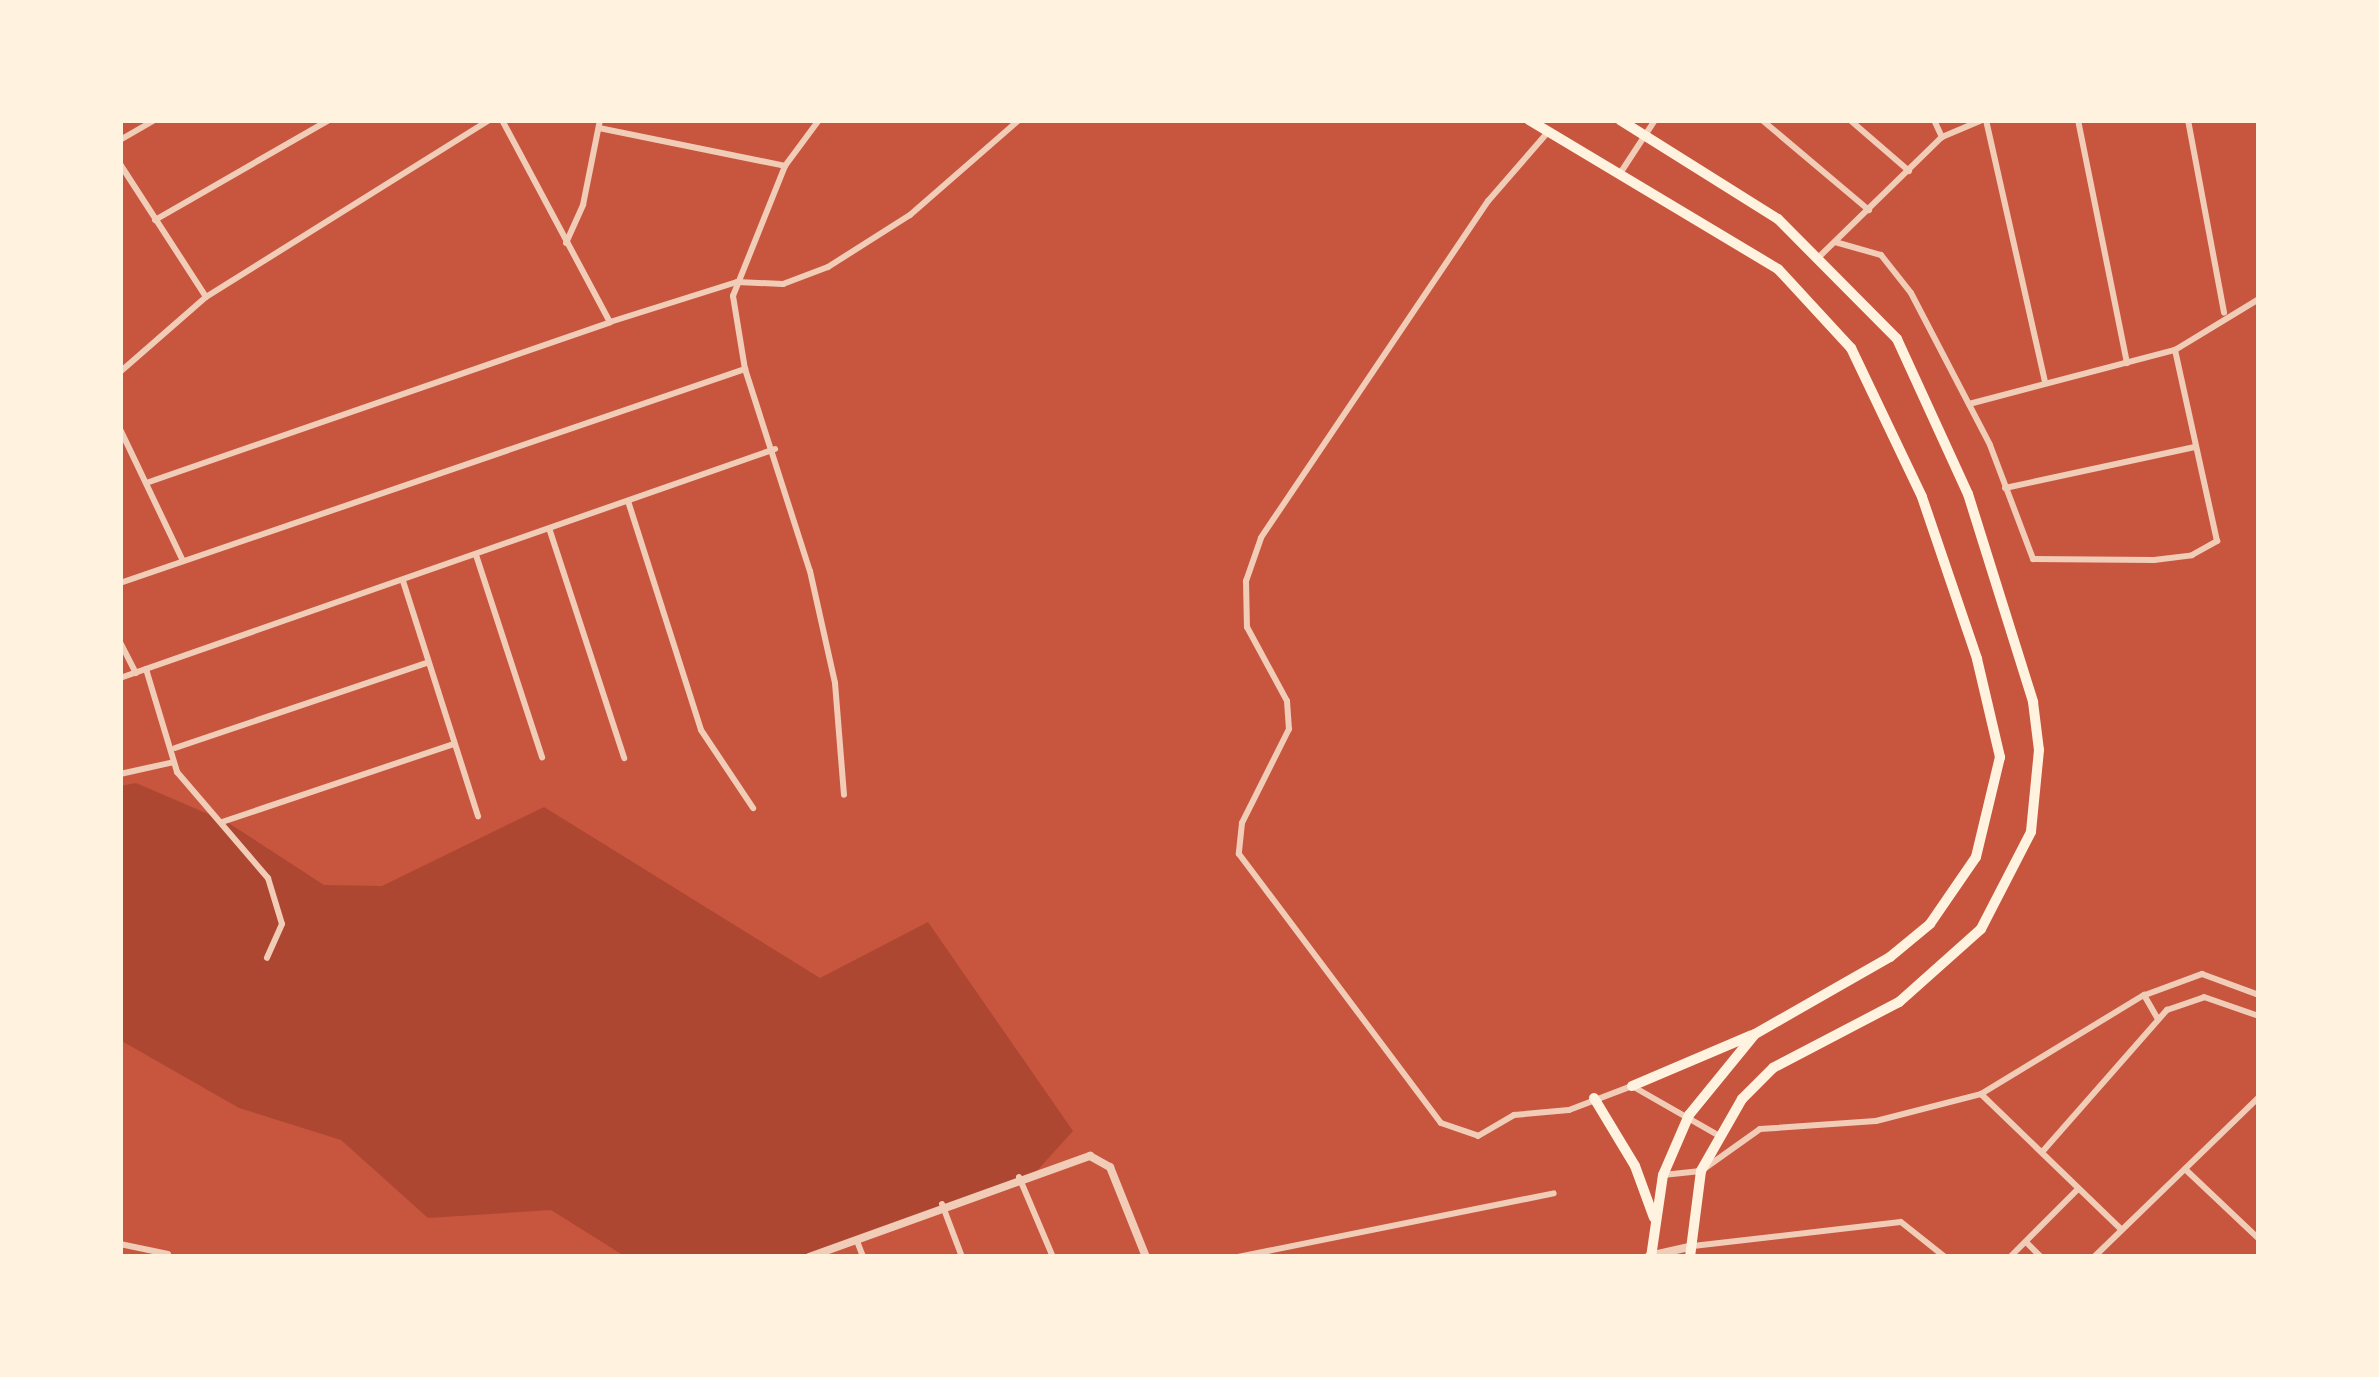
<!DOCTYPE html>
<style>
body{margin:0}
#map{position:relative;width:2379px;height:1377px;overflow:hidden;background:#c8553d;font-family:Montserrat,sans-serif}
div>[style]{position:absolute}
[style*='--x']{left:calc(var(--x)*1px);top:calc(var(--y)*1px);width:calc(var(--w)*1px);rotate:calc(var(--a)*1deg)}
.green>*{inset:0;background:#ae4732}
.minor>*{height:6px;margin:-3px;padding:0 3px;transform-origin:3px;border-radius:3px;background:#f1ccb7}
.tertiary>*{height:8px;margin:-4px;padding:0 4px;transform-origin:4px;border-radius:4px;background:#f1ccb7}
.primary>*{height:10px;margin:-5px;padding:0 5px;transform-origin:5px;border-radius:5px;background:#fff3e0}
span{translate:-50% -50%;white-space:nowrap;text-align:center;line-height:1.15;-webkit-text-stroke:9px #fff3e0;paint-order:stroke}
.frame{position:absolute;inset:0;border:123px solid #fff3e0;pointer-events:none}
</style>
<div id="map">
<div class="green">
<div style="clip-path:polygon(136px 783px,227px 822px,324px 885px,382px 886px,544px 807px,820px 978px,928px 922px,1073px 1131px,1025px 1184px,816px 1257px,626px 1257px,551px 1210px,428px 1218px,341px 1140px,239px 1108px,120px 1040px,120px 786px)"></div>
</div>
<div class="minor">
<div style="--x:502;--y:120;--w:229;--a:61.9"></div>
<div style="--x:819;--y:120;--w:57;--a:126.5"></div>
<div style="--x:785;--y:166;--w:140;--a:111.8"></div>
<div style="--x:733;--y:296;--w:74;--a:80.7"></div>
<div style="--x:745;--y:369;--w:212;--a:72.2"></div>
<div style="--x:810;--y:571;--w:115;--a:77.4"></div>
<div style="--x:835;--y:683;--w:112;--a:85.4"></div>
<div style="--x:1762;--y:120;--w:140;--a:40.1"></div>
<div style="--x:1850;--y:120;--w:78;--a:40.8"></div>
<div style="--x:1934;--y:120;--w:19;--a:65"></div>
<div style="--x:1986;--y:120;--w:269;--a:77.3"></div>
<div style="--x:2078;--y:120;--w:248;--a:78.6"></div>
<div style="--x:2188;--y:120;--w:196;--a:79.4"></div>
<div style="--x:599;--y:128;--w:190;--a:11.5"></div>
<div style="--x:1548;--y:132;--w:91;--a:131"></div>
<div style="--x:1488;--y:201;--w:406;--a:124"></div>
<div style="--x:1261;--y:538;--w:46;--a:109.2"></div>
<div style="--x:1246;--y:581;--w:46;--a:88.8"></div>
<div style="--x:1247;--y:627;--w:84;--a:61.6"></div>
<div style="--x:1287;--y:701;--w:28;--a:86"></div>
<div style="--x:1289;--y:729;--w:105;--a:116.6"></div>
<div style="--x:1242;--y:823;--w:31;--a:96"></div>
<div style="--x:1239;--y:854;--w:336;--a:53.1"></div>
<div style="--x:1441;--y:1123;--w:39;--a:19"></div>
<div style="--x:1478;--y:1136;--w:42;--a:-30.3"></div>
<div style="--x:1514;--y:1115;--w:55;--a:-5.2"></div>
<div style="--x:1569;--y:1110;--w:67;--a:-20.9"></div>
<div style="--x:1632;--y:1086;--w:99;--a:29.7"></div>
<div style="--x:120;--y:140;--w:39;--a:-30"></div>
<div style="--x:120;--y:164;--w:158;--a:57.1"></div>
<div style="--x:1621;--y:172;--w:62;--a:-56.8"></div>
<div style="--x:155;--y:220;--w:201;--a:-29.9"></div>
<div style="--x:1835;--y:242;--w:48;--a:15.8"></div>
<div style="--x:1881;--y:255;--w:48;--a:51.7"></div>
<div style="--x:1911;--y:293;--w:171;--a:62.5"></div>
<div style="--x:1990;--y:445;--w:122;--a:69.3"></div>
<div style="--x:2033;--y:559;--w:121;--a:0.5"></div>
<div style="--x:2154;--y:560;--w:38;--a:-7"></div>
<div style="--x:2192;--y:555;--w:29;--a:-29"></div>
<div style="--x:2217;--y:541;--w:196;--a:-102.4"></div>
<div style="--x:566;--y:243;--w:42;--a:-65.9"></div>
<div style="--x:583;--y:205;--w:87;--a:-78.7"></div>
<div style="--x:1821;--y:255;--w:169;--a:-44.3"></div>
<div style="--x:1942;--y:137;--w:43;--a:-23"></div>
<div style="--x:120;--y:372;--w:114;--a:-41.1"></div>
<div style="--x:206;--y:297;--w:334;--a:-32"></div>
<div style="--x:1969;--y:404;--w:213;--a:-14.7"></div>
<div style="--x:2175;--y:350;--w:98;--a:-31.3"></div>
<div style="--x:120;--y:429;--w:146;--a:64.5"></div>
<div style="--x:149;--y:482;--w:488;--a:-19.1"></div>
<div style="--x:610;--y:322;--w:133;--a:-17.5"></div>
<div style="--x:737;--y:282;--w:46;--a:2.5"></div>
<div style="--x:783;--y:284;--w:48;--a:-20.7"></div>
<div style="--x:828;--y:267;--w:97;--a:-32.4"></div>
<div style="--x:910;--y:215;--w:145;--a:-41.1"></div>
<div style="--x:2005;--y:488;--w:193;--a:-12.2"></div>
<div style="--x:628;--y:501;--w:240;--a:72.3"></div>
<div style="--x:701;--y:730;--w:94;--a:56.3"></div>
<div style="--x:550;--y:531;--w:239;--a:71.9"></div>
<div style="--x:476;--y:555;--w:213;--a:71.9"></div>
<div style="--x:403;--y:581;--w:247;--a:72.3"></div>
<div style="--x:120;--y:583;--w:661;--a:-18.9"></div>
<div style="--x:120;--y:642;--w:35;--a:63"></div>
<div style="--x:146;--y:669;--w:108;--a:73.2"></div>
<div style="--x:177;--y:772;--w:140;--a:49.4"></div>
<div style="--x:268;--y:878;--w:48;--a:73.1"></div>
<div style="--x:282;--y:924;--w:37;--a:114"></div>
<div style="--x:120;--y:678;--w:694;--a:-19.27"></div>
<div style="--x:175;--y:748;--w:265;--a:-18.7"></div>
<div style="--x:120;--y:774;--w:55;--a:-12.5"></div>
<div style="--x:222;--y:822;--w:245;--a:-18.6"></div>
<div style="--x:2145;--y:995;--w:61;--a:-20.2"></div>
<div style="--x:2202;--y:974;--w:61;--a:20.2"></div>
<div style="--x:1981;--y:1094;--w:194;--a:44"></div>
<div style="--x:2043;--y:1151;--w:188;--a:-48.7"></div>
<div style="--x:2167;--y:1010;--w:39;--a:-19"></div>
<div style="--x:2204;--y:997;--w:58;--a:19.1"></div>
<div style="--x:2185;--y:1169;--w:102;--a:43.4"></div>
<div style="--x:1663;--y:1175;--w:38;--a:-6"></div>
<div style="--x:1701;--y:1171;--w:72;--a:-35.4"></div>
<div style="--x:1760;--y:1129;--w:116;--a:-3.9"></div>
<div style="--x:1876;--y:1121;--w:108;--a:-14.4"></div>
<div style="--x:1981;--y:1094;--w:191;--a:-31.3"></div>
<div style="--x:2144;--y:995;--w:28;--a:60"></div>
<div style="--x:1019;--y:1177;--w:87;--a:67"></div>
<div style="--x:942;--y:1204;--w:57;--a:69.3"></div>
<div style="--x:857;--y:1241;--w:17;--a:69"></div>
<div style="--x:2026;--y:1242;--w:21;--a:45"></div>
<div style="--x:120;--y:1244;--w:49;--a:11.8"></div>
<div style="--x:1693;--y:1246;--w:209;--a:-6.6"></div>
<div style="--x:1901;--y:1222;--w:56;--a:38.5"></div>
<div style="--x:1238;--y:1257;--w:322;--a:-11.4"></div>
<div style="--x:2010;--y:1257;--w:96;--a:-45"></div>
<div style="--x:2094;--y:1257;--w:230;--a:-44.1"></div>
</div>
<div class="tertiary">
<div style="--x:1649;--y:1256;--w:41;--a:-12.7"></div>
<div style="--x:809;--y:1257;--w:299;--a:-19.8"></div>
<div style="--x:1090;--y:1156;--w:23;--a:29"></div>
<div style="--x:1110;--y:1167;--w:97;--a:68.2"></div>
</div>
<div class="primary">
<div style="--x:1529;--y:120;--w:290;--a:30.9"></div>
<div style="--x:1778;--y:269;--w:108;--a:47.3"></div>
<div style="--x:1851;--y:348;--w:165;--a:64.5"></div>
<div style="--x:1922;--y:497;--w:171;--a:71.2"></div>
<div style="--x:1977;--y:659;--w:101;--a:76.8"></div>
<div style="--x:2000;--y:757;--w:103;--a:103.5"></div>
<div style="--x:1976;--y:857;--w:81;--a:124.5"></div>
<div style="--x:1930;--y:924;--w:52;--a:140.5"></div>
<div style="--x:1890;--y:957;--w:155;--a:150.3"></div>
<div style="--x:1755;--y:1034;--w:104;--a:129.2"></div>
<div style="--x:1689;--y:1115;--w:65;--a:113.4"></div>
<div style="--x:1663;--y:1175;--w:83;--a:98.3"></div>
<div style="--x:1620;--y:120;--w:186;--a:32.1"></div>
<div style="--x:1778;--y:219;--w:169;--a:45.2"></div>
<div style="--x:1897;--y:339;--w:170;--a:65.4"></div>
<div style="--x:1968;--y:494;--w:218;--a:72.6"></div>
<div style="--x:2033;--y:702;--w:48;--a:82.9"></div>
<div style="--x:2039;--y:750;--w:82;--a:95.6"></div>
<div style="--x:2031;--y:832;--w:109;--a:117.3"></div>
<div style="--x:1981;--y:929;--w:110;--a:138.3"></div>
<div style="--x:1899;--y:1002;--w:142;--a:152.4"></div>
<div style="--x:1773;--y:1068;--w:44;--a:135"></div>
<div style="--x:1742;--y:1099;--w:83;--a:119.7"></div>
<div style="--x:1701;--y:1171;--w:87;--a:97.3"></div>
<div style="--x:1632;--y:1086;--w:130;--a:-23"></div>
<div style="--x:1594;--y:1098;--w:79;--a:58.9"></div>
<div style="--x:1635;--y:1166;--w:55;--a:69.9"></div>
</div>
<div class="frame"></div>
</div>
